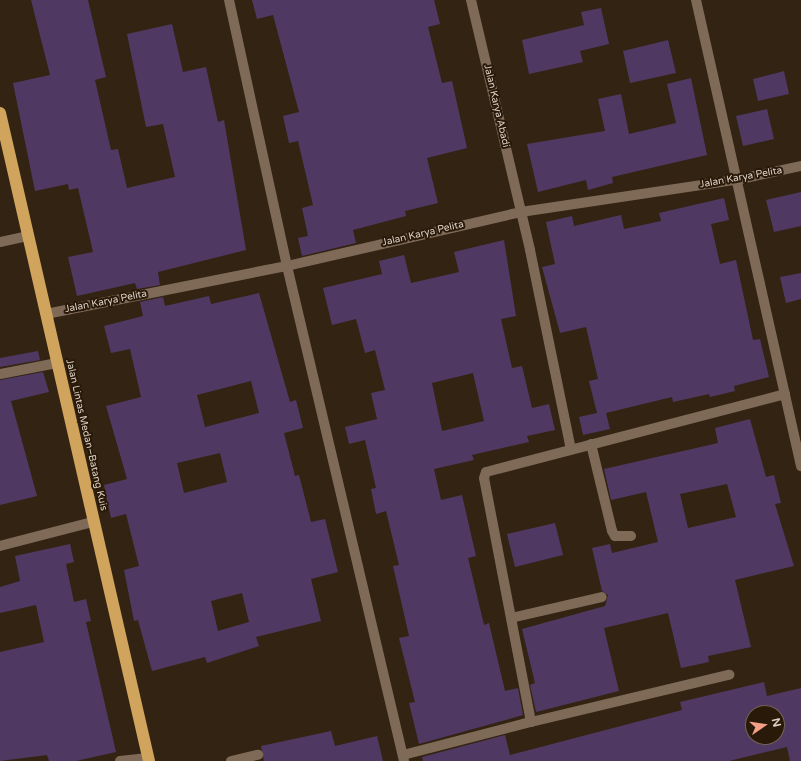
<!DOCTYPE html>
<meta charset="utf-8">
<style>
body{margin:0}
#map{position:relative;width:801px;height:761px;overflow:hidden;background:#332312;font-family:"Varela Round",sans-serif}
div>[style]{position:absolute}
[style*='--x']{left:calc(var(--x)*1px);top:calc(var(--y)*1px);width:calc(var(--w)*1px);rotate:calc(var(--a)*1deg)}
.building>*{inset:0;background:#4f3963}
.street>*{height:10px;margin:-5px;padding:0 5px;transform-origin:5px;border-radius:5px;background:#7e6a57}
.highway>*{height:12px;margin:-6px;padding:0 6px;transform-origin:6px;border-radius:6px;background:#d0a45c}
span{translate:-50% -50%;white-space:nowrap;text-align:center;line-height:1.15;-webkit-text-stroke:4px #291908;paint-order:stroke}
.street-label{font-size:10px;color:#ddd2c8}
.north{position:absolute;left:745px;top:705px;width:40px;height:40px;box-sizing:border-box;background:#291908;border:1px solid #716355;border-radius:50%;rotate:77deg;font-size:11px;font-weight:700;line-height:16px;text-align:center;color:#ddd2c8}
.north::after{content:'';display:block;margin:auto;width:14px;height:18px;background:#f49e86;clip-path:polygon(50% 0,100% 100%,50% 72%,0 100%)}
</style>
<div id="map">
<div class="building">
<div style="clip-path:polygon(31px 0,88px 0,106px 77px,95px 80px,111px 150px,118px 149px,127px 188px,175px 177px,163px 124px,146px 127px,127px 34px,172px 24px,183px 72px,206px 67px,218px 122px,224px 120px,246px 250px,158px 272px,160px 285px,137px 289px,135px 283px,77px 296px,68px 257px,93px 252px,78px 188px,69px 190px,68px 184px,35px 191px,13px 83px,50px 75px)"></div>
<div style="clip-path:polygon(252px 0,434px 0,440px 24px,428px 27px,442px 83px,452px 81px,467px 148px,427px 158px,438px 203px,405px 211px,406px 216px,353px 230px,356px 243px,302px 256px,298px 238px,308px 236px,302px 208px,313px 205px,298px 141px,289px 143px,283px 116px,299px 112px,273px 15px,257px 19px)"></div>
<div style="clip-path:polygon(601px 8px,609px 44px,580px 51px,583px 62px,529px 74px,522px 40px,584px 25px,581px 12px)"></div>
<div style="clip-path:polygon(668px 40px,676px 73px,630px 83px,623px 51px)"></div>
<div style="clip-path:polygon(784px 71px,789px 94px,758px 101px,753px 79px)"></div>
<div style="clip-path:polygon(691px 78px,707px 155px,612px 177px,613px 183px,588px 190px,586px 180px,538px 192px,527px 144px,605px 131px,598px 99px,621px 94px,629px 134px,676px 123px,667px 84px)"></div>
<div style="clip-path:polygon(767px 109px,774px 139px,743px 146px,736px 116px)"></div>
<div style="clip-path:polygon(801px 192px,801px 226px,774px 232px,766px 200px)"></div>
<div style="clip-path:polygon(724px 198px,729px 220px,711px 224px,720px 264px,736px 260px,753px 340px,760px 339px,769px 377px,734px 386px,735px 391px,710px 397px,709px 394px,673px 402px,672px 397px,606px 413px,610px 429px,583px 435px,579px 417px,597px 413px,589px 381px,598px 379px,586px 327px,560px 333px,542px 267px,555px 264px,546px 222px,572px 216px,574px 226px,621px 215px,624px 229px,661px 221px,659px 213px)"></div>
<div style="clip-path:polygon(evenodd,504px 240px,516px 316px,501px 319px,512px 368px,522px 366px,532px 408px,549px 404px,555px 430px,527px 436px,529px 442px,472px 455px,474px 460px,434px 469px,441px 500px,462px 495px,476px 556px,468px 558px,484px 625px,489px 623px,505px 691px,518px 688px,523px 715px,419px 744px,409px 703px,415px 702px,399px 638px,409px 636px,393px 566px,399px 565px,386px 511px,376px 514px,371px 489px,376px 488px,365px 440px,349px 444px,345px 427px,377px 419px,371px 393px,385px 390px,375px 350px,365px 353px,356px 319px,332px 325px,323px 288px,382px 274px,379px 261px,404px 255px,411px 283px,459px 272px,454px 252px,504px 240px,473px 373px,484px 421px,442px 431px,432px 383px,473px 373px)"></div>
<div style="clip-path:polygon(801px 273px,801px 299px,786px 303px,780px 277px)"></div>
<div style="clip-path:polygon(evenodd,259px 293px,290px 402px,296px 400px,303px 428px,284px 433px,295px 476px,299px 475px,311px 522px,325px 519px,338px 572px,311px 579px,321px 621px,256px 637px,259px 646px,207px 663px,205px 657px,152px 671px,138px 620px,134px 621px,124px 570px,139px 566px,126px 514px,111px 518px,104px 485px,127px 479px,106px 406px,141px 397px,130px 349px,111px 353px,104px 326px,143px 316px,140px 302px,163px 297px,165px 306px,209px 296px,211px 304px,259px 293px,251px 381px,259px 413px,205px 427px,197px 395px,251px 381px,259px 293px,220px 453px,227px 482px,184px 493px,177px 463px,220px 453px,259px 293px,242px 593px,249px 622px,218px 631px,211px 601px,242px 593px)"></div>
<div style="clip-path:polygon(38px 351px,40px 360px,0 367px,0 358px)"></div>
<div style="clip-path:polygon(43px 372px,49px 392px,11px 401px,37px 496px,0 505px,0 380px)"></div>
<div style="clip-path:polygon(evenodd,750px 419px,766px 477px,774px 475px,781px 503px,775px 504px,794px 566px,735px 580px,751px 647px,708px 656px,709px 662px,681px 668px,668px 613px,604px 628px,619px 691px,536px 712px,530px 685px,535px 683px,522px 629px,605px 606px,608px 595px,602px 591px,592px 548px,610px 544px,612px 553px,658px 542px,646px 492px,611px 500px,604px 469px,718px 443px,715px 428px,750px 419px,727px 484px,736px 517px,688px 528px,680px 494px,727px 484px)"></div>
<div style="clip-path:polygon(555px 523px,563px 555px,515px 567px,507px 534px)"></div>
<div style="clip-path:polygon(70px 544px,74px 562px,66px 564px,74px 602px,86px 599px,91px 621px,86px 622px,116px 752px,76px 761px,49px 761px,47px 755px,0 761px,0 652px,44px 642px,36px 605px,0 613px,0 587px,20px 581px,15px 556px)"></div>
<div style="clip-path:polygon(evenodd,764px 682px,767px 696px,801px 688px,801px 761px,790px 761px,787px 747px,729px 761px,423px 761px,422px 757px,505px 735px,510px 755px,682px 710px,680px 702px,764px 682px,753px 713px,777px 713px,777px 737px,753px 737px,753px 713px)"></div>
<div style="clip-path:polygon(331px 731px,335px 746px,377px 736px,383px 761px,264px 761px,261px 746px)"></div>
</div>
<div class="street">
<div style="--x:229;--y:0;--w:272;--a:77.7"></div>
<div style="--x:287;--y:266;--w:509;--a:76.7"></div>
<div style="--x:471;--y:0;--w:257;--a:76.7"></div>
<div style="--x:530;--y:250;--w:203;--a:78.4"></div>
<div style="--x:696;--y:0;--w:478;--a:77.3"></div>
<div style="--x:0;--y:242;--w:29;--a:-12"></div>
<div style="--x:46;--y:314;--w:246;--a:-11.3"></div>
<div style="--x:287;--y:266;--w:240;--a:-13"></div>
<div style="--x:521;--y:212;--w:217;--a:-8.5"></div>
<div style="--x:736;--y:180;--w:66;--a:-12.2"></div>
<div style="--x:0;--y:374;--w:58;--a:-10.9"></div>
<div style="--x:591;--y:444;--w:89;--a:76.4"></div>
<div style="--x:612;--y:531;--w:6;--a:59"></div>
<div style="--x:615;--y:536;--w:16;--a:0"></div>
<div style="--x:0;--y:546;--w:96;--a:-14.5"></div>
<div style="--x:511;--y:618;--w:93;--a:-13"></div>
<div style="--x:531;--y:722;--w:204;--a:-13.4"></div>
<div style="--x:403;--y:755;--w:132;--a:-14.5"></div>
<div style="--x:531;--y:722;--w:248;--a:-100.9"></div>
<div style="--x:484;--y:478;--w:6;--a:-72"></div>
<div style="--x:486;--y:472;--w:309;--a:-14.6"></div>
<div style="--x:120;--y:761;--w:28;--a:-6"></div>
<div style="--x:231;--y:761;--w:28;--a:-13"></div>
</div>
<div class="highway">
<div style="--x:0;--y:113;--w:665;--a:77.05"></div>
</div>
<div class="street-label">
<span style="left:496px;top:106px;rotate:77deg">Jalan Karya Abadi</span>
<span style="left:741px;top:178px;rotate:-10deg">Jalan Karya Pelita</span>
<span style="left:423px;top:234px;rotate:-13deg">Jalan Karya Pelita</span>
<span style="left:106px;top:302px;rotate:-11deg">Jalan Karya Pelita</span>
<span style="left:86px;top:435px;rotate:77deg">Jalan Lintas Medan–Batang Kuis</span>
</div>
<div class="north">N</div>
</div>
